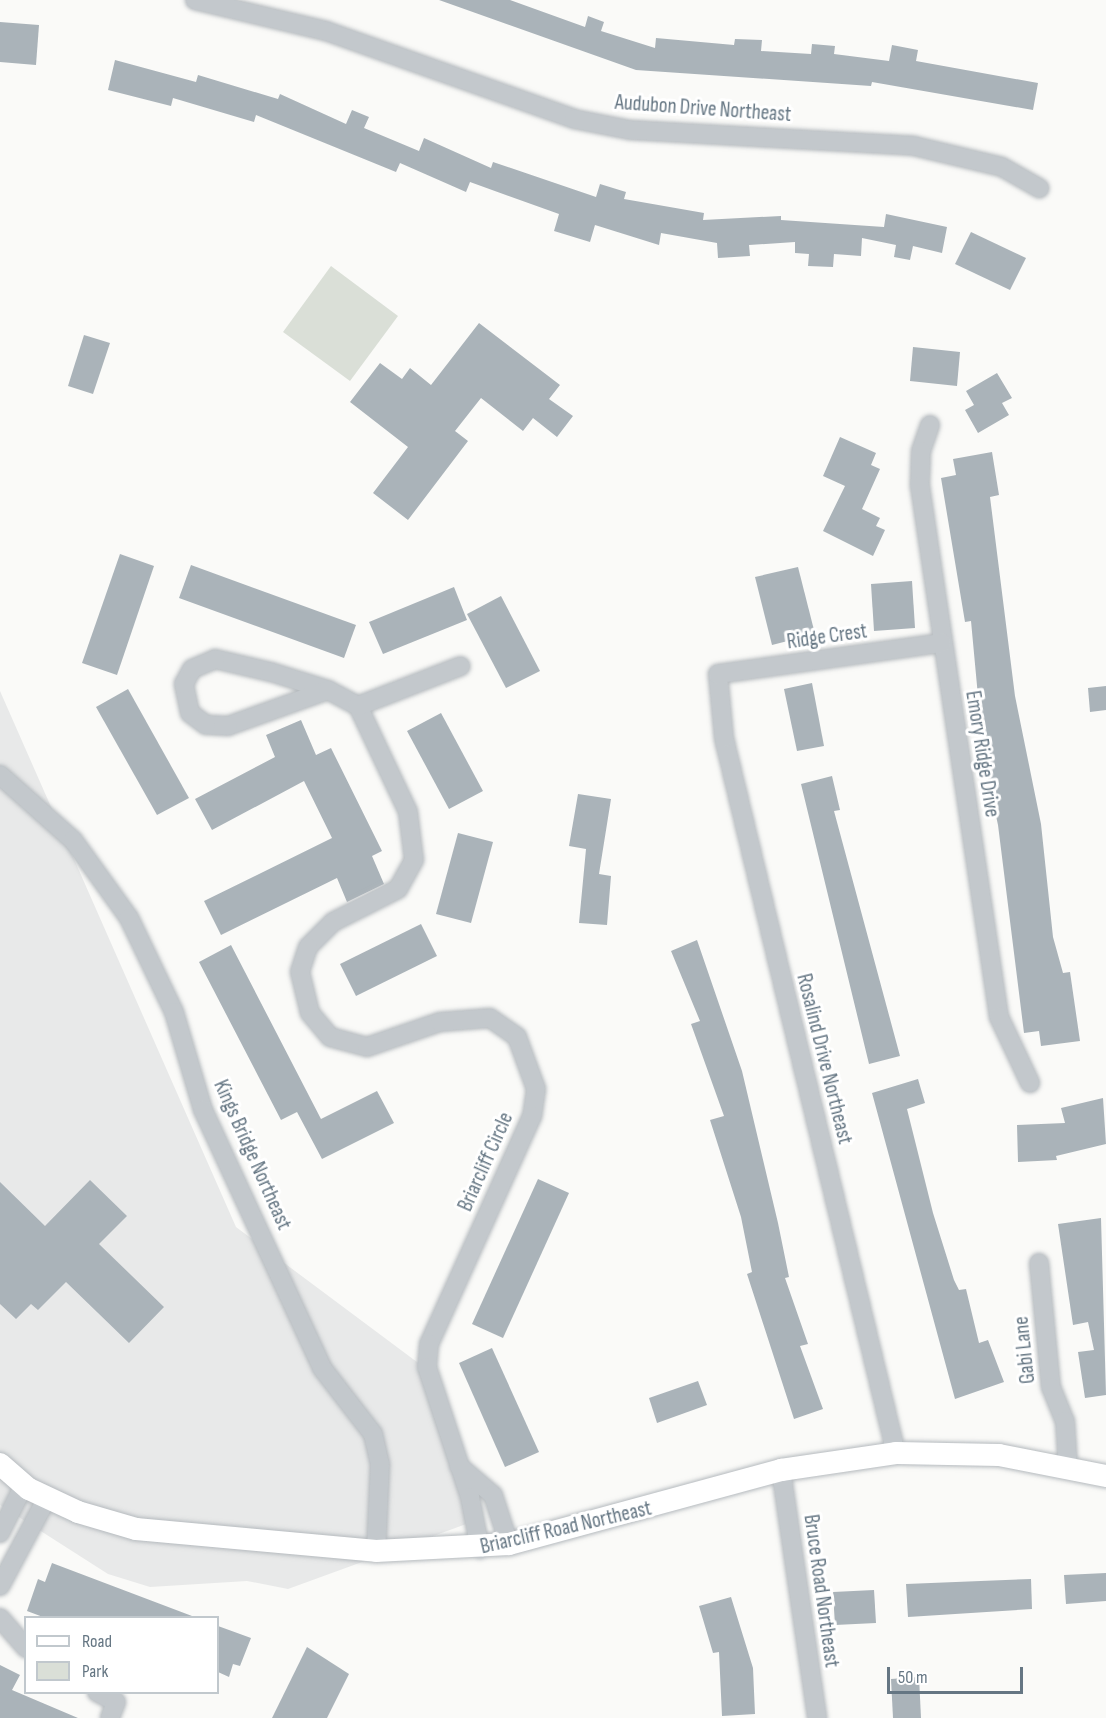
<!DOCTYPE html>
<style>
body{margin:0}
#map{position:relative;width:1106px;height:1718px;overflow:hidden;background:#fafaf8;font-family:"Sofia Sans Condensed",sans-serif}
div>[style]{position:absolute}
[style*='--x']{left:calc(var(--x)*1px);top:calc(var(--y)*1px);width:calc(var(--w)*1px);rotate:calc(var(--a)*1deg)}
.built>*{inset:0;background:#e8e9e9}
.green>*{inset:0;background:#dadfd7}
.building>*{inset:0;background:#aab3b9}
.roads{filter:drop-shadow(0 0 2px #b5babe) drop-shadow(0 0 2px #b5babe)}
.minor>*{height:18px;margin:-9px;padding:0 9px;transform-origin:9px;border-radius:9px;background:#c3c8cc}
.major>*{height:22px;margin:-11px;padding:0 11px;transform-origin:11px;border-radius:11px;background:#fff}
span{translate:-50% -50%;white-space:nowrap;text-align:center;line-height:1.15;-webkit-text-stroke:6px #fff;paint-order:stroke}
.street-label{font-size:21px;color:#657683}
.legend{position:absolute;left:24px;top:1616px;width:195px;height:78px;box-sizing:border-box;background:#fff;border:2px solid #c1c8cd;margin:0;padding:8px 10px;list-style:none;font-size:18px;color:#657683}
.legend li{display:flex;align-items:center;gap:12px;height:30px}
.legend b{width:30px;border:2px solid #c1c8cd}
.scale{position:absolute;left:887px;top:1667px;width:136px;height:27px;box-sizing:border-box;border:3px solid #657683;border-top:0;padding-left:8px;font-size:18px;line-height:21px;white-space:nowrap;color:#657683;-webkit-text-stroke:4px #fff;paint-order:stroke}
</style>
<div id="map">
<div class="built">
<div style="clip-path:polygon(0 691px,236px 1227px,425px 1368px,480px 1519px,288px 1589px,247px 1581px,150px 1587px,108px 1574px,0 1505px)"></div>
</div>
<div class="green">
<div style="clip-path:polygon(331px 266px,398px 316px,350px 381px,283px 332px)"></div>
</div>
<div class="building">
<div style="clip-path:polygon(439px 0,510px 0,585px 27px,588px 16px,604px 22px,601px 31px,655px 48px,656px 38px,734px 45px,735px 39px,762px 40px,761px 51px,811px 54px,812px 44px,835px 46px,834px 54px,889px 61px,892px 45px,918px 50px,916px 61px,1038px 83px,1033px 110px,872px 82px,871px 86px,636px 70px)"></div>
<div style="clip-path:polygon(0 22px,39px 25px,36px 65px,0 62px)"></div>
<div style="clip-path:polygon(115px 60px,196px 82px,198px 75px,278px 99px,280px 94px,346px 124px,352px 110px,369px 117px,364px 128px,419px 151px,424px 138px,491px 168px,493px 162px,596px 197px,600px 184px,626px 192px,624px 199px,704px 213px,703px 220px,781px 216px,781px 220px,884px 227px,886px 214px,947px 227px,942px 253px,913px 246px,910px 260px,894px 257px,896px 245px,862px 238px,861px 256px,834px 254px,833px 267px,808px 266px,809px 254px,795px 253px,795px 242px,749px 245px,750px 256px,718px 258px,717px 243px,661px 233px,659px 245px,595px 225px,590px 242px,554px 231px,559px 214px,470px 182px,466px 192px,400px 163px,396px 172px,256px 115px,254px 122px,173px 98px,171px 106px,108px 90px)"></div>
<div style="clip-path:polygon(971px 232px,1026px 258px,1010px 290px,955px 264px)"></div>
<div style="clip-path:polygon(479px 323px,560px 385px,549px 399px,573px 416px,557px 437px,533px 418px,523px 431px,481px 398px,455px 431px,468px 441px,408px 520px,373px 493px,408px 447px,350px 402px,380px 363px,402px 379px,410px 368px,431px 385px)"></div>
<div style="clip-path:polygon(84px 335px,110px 343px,93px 394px,68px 386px)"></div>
<div style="clip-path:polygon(913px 347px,960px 352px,957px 386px,910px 381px)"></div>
<div style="clip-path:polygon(997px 373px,1012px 398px,1002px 403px,1009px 415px,978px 433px,965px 410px,974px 405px,966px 391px)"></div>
<div style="clip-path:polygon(840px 437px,876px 453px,871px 465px,880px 469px,862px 509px,880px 518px,876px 526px,885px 530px,873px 556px,823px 531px,845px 486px,823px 476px)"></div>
<div style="clip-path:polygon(992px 452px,999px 495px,990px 497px,1015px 696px,1041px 824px,1053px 937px,1063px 973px,1070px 972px,1080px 1041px,1041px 1046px,1039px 1031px,1024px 1033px,998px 825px,984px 761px,971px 621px,965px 622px,941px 478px,956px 475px,953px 459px)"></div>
<div style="clip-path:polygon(120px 554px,154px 566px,117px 675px,82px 663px)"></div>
<div style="clip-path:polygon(191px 565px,356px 625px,344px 658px,179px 598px)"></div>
<div style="clip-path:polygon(798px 567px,815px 634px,772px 645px,755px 577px)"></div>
<div style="clip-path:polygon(912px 581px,915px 628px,874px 631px,871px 584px)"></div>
<div style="clip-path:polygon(454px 587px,467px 620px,383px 654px,369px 622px)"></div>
<div style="clip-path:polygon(501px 596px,540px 671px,506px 688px,467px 614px)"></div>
<div style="clip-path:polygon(812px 683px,824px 746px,797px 751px,784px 689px)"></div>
<div style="clip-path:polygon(1106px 686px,1106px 710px,1090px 712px,1088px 688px)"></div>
<div style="clip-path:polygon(128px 689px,189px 798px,157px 815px,96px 707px)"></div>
<div style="clip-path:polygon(441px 713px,483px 791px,449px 809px,407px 731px)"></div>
<div style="clip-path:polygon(301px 720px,316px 755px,331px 748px,382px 851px,372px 856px,384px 884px,347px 902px,337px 878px,221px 935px,204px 901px,332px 838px,304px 781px,212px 830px,195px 799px,275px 757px,266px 735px)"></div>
<div style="clip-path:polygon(832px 776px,840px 810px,834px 811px,900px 1056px,869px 1064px,801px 784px)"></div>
<div style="clip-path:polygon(578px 794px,611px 799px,599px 874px,611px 876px,607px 925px,579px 923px,586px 849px,569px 846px)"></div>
<div style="clip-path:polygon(458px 833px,493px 842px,471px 923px,436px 914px)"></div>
<div style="clip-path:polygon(421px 924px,437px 956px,356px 996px,340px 964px)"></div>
<div style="clip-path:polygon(697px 940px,742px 1071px,778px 1223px,789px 1277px,785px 1278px,808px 1344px,800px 1346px,823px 1409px,794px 1419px,747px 1274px,752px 1272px,741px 1217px,710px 1120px,724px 1116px,691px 1024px,700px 1021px,671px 951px)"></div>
<div style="clip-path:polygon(231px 945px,321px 1119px,377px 1091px,394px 1123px,322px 1159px,297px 1112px,281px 1120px,199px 962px)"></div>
<div style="clip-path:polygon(918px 1079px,925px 1103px,907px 1109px,933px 1213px,954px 1280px,959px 1290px,966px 1289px,979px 1343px,988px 1340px,1004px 1382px,955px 1399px,872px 1093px)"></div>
<div style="clip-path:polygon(1103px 1098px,1106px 1144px,1056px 1156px,1057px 1160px,1018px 1162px,1017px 1125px,1065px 1123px,1061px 1108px)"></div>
<div style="clip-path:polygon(538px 1179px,569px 1193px,503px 1338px,472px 1324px)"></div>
<div style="clip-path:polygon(90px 1180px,127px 1216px,99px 1244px,164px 1307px,129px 1343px,66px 1282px,38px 1310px,31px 1304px,16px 1319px,0 1304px,0 1182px,45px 1226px)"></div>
<div style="clip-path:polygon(1101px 1218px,1106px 1395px,1085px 1398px,1078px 1352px,1094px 1350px,1088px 1322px,1073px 1325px,1058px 1224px)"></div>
<div style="clip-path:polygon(492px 1348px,539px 1452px,505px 1467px,459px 1363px)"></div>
<div style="clip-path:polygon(698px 1381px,707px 1405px,657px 1423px,649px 1398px)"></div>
<div style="clip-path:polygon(52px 1563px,192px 1616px,192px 1617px,43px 1617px,27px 1611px,38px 1579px,45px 1582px)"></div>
<div style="clip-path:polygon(1106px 1573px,1106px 1601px,1066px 1604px,1064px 1575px)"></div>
<div style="clip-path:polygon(1031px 1579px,1032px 1609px,908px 1617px,906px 1584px)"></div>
<div style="clip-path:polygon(874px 1590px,876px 1623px,835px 1625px,833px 1592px)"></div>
<div style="clip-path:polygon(731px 1597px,753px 1668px,755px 1714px,722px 1716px,719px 1652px,713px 1653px,699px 1606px)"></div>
<div style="clip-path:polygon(218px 1626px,251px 1638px,240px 1666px,233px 1664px,229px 1677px,218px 1672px)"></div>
<div style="clip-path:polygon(307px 1647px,349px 1674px,327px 1718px,272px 1718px)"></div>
<div style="clip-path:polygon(0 1665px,20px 1675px,12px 1690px,78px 1718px,0 1718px)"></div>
<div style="clip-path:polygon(919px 1677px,921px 1718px,893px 1718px,891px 1679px)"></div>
</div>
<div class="roads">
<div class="minor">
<div style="--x:195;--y:0;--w:135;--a:13.3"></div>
<div style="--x:326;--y:31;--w:263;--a:19.5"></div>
<div style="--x:574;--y:119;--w:57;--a:11.1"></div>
<div style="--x:630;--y:130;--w:284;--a:3.2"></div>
<div style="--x:914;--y:146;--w:90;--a:13.4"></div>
<div style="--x:1002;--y:167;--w:43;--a:29.6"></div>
<div style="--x:930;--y:425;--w:28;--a:109"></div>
<div style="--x:921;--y:451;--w:35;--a:92"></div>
<div style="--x:920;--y:486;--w:537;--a:81.54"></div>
<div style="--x:999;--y:1017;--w:73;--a:64.8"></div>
<div style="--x:215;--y:659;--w:57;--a:13.1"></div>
<div style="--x:271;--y:672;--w:60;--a:17.5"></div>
<div style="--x:328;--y:690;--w:106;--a:160.2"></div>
<div style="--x:228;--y:726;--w:22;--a:-177"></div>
<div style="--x:206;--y:725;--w:20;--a:-143"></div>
<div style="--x:190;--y:713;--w:30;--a:-102"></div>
<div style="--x:184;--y:684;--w:17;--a:-62"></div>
<div style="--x:192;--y:669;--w:25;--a:-23"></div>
<div style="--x:328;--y:690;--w:34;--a:28"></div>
<div style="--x:358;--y:706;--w:117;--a:64.7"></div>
<div style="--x:408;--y:812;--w:48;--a:82.9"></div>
<div style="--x:414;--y:860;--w:33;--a:119"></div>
<div style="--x:398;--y:889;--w:73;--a:153.1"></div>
<div style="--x:333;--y:922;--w:35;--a:135"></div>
<div style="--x:308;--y:947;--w:26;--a:108"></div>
<div style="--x:300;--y:972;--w:42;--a:76.3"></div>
<div style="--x:310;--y:1013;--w:31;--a:50"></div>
<div style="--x:330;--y:1037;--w:38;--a:15"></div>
<div style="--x:367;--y:1047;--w:77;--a:-18.9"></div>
<div style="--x:440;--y:1022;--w:50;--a:-4.6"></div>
<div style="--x:490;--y:1018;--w:33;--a:35"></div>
<div style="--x:517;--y:1037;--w:55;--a:69.9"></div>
<div style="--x:536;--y:1089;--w:27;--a:98"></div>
<div style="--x:532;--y:1116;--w:250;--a:114.3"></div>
<div style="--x:429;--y:1344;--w:23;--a:95"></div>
<div style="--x:427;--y:1367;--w:137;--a:71.7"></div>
<div style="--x:470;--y:1497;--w:53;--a:79.1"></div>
<div style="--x:358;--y:706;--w:110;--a:-21.2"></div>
<div style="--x:0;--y:775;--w:98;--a:41.7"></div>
<div style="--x:73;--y:840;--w:96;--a:54.3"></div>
<div style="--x:129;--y:918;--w:104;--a:64.4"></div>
<div style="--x:174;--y:1012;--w:102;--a:73.5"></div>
<div style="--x:203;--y:1110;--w:284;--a:65.2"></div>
<div style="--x:322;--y:1368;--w:83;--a:52.3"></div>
<div style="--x:373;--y:1434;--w:31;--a:77"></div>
<div style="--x:380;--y:1464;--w:87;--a:92.6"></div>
<div style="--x:1039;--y:1263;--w:125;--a:84.5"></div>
<div style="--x:1051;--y:1387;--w:37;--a:68"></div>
<div style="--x:1065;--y:1421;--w:46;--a:86.3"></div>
<div style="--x:896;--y:1453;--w:735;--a:-103.53"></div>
<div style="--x:724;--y:738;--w:64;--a:-95.4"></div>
<div style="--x:718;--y:674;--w:226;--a:-7.9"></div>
<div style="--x:459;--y:1466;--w:45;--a:40.5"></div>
<div style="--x:493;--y:1495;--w:52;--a:71.9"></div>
<div style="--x:781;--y:1470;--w:251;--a:81.7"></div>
<div style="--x:0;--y:1533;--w:54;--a:-63.4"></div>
<div style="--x:0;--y:1586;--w:100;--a:-61.9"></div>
<div style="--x:0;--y:1618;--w:40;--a:49"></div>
<div style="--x:97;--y:1692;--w:21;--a:28"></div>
<div style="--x:116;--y:1702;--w:17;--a:111"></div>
</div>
<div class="major">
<div style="--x:0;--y:1464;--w:38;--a:41"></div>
<div style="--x:29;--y:1489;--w:54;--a:25.1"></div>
<div style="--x:78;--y:1512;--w:60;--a:16.3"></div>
<div style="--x:136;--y:1529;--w:241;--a:5.2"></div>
<div style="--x:376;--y:1551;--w:133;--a:-3"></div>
<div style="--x:509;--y:1544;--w:282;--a:-15.2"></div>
<div style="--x:781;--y:1470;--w:116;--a:-8.4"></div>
<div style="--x:896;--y:1453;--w:103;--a:1.1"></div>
<div style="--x:999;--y:1455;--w:109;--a:11.1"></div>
</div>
</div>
<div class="street-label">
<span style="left:703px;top:109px;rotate:4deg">Audubon Drive Northeast</span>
<span style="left:827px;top:637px;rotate:-8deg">Ridge Crest</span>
<span style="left:982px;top:754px;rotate:81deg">Emory Ridge Drive</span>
<span style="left:824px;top:1059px;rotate:76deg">Rosalind Drive Northeast</span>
<span style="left:252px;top:1155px;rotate:66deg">Kings Bridge Northeast</span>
<span style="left:486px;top:1162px;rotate:-66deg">Briarcliff Circle</span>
<span style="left:1025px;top:1350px;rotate:-96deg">Gabi Lane</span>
<span style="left:566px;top:1528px;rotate:-13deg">Briarcliff Road Northeast</span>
<span style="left:821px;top:1591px;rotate:82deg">Bruce Road Northeast</span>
</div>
<ul class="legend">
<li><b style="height:8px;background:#fff"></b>Road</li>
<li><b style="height:16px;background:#dadfd7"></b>Park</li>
</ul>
<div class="scale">50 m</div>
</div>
